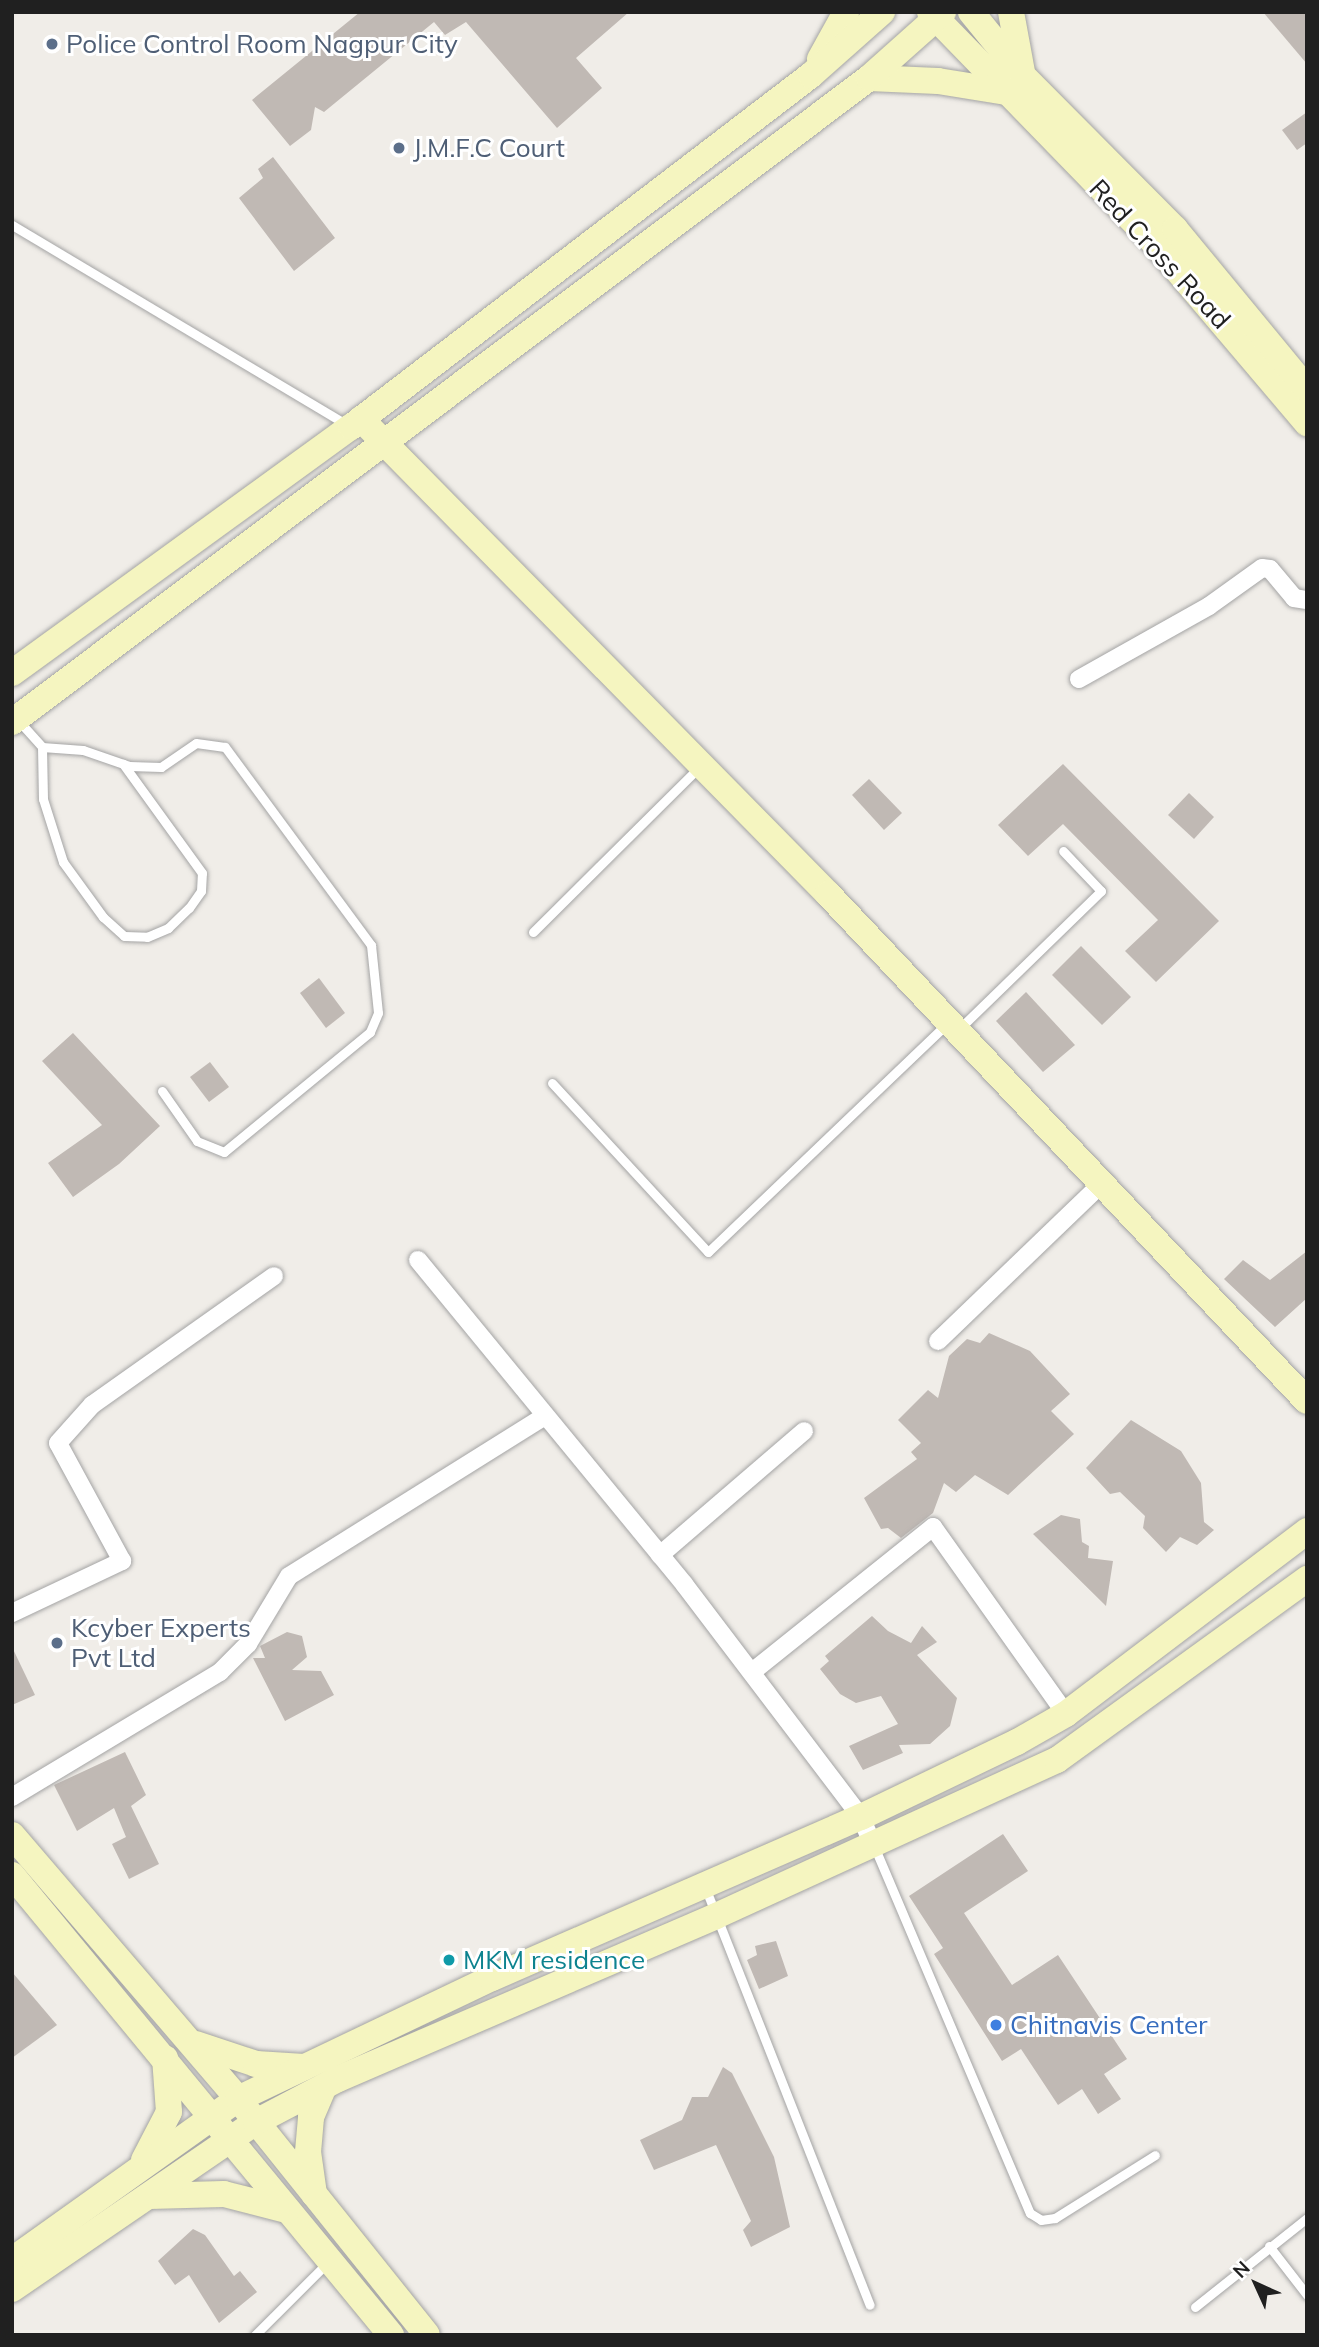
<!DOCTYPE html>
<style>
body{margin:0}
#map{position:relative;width:1319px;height:2347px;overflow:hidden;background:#f0ede8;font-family:Mulish,sans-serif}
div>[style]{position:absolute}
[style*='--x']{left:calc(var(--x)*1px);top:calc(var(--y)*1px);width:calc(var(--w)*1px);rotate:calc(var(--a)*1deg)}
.building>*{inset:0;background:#c0b9b4}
.roads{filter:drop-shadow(0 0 2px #a4a4a4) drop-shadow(0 0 2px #a4a4a4)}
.lane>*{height:9px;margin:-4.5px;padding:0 4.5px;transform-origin:4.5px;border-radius:4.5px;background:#fff}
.street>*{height:18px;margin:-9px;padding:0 9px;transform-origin:9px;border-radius:9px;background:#fff}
.secondary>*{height:26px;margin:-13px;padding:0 13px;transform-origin:13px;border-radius:13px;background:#f5f5c0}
.dots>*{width:19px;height:19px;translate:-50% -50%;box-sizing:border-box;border:4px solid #fff;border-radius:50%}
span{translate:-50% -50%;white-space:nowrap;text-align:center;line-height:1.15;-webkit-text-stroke:6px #fff;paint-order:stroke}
.service-label{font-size:26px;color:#4e5e75}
.left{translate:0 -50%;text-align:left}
.street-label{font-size:26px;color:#202020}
.culture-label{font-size:26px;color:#0d838f}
.shop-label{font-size:26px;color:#366cbe}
.frame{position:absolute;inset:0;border:14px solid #202020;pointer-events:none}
.north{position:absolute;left:1221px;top:2249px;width:70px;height:70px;-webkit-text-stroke:5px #fff;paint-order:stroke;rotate:315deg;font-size:19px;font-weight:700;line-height:28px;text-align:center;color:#202020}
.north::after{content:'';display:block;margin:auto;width:24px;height:32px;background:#202020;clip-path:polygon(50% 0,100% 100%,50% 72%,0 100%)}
</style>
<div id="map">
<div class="building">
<div style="clip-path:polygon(360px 12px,629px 12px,576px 58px,602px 88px,557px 128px,466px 22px,445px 35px,434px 22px,324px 112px,315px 107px,311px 130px,290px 146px,252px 100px)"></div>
<div style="clip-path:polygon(1263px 12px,1307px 12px,1307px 64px)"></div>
<div style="clip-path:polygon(1307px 112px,1307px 143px,1297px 150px,1282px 130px)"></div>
<div style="clip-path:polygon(273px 157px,335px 238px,294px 271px,239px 198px,263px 178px,258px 169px)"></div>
<div style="clip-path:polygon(1063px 764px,1219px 921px,1156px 982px,1125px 951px,1158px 920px,1063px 824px,1028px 856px,998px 825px)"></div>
<div style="clip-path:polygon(869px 779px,902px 813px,884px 830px,852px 795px)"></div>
<div style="clip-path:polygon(1189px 793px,1214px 817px,1194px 839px,1168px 815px)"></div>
<div style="clip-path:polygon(1081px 946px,1131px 997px,1102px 1025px,1052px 975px)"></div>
<div style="clip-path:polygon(319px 978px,345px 1013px,326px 1028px,300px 993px)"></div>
<div style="clip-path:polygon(1026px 992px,1075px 1045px,1043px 1072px,996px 1021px)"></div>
<div style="clip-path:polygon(73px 1033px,160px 1126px,119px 1164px,73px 1197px,48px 1163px,102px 1125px,42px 1061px)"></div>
<div style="clip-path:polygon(210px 1062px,229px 1087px,209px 1102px,190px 1077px)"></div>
<div style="clip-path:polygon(1307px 1251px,1307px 1298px,1275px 1327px,1224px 1279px,1243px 1260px,1270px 1280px)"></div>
<div style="clip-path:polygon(989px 1333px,1030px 1351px,1070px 1394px,1051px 1411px,1074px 1434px,1008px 1495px,975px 1475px,956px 1492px,944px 1483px,933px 1513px,901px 1538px,888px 1528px,881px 1529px,864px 1498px,917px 1459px,911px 1452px,921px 1443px,898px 1420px,928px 1390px,938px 1398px,949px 1356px,967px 1339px,980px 1343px)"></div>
<div style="clip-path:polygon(1131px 1420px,1181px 1451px,1201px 1483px,1204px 1522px,1214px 1530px,1197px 1545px,1180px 1537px,1166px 1552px,1143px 1528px,1145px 1516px,1120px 1492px,1110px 1494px,1086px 1468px)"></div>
<div style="clip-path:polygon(1061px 1515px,1080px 1519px,1082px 1542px,1089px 1546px,1088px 1558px,1113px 1561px,1106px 1606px,1033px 1534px)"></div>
<div style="clip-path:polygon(872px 1616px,888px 1631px,911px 1643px,922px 1626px,937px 1642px,917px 1655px,957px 1698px,950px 1726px,930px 1744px,899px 1745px,903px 1753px,863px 1770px,849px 1746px,898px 1724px,881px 1696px,856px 1703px,840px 1694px,820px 1669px,829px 1661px,825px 1656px)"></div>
<div style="clip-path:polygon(287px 1632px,302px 1636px,307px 1657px,292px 1670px,321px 1671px,334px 1695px,285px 1721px,253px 1658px,265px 1658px,260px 1646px)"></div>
<div style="clip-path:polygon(12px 1647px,35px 1695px,12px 1705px)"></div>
<div style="clip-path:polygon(125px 1752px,146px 1795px,131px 1806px,159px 1864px,129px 1879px,112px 1844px,126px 1837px,114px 1808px,77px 1831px,54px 1785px)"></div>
<div style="clip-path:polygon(1003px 1834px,1028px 1871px,964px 1913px,1012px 1985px,1058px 1955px,1127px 2059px,1104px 2074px,1121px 2099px,1098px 2114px,1082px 2089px,1058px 2105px,1021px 2049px,1002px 2061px,934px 1954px,943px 1948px,909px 1896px)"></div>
<div style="clip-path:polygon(776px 1941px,788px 1976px,759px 1989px,747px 1960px,757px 1955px,755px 1946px)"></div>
<div style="clip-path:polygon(12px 1972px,57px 2025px,12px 2058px)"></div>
<div style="clip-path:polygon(723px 2067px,732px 2073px,774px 2157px,790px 2227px,751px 2247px,743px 2230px,751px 2221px,716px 2145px,654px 2170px,640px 2140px,682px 2120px,692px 2097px,708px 2097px)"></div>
<div style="clip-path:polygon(193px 2229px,205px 2235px,234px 2276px,240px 2271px,257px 2292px,219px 2323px,189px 2275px,175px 2285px,158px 2261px)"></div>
</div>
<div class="roads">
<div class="lane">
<div style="--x:12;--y:225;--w:391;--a:30.8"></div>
<div style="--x:18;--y:720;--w:36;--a:48"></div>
<div style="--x:42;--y:747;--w:41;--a:4.2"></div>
<div style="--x:83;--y:750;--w:49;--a:19.2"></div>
<div style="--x:129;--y:766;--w:32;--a:2"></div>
<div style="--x:161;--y:767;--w:42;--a:-34.4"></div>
<div style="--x:196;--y:743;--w:29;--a:8"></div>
<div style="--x:225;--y:747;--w:246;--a:53.6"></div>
<div style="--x:371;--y:945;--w:68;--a:84.1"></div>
<div style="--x:378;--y:1013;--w:21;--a:113"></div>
<div style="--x:370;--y:1032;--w:189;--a:140.6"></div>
<div style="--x:224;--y:1152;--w:29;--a:-158"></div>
<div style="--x:197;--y:1141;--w:61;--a:-125"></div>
<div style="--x:42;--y:747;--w:52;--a:88.9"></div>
<div style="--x:43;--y:799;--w:66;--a:72.4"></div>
<div style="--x:63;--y:862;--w:68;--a:54"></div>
<div style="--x:103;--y:917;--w:28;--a:42"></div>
<div style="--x:124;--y:936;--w:23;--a:2"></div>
<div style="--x:147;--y:937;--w:23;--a:-23"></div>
<div style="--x:168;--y:928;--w:29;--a:-44"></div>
<div style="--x:189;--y:908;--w:21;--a:-55"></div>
<div style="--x:201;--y:891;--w:18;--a:-87"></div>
<div style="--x:202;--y:873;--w:135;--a:-125.9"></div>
<div style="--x:533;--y:932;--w:233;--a:-44.8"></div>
<div style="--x:959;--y:1029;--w:198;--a:-44.2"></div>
<div style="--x:1101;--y:891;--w:55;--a:-133.5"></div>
<div style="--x:552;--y:1083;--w:230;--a:47.3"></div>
<div style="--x:708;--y:1252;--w:332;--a:-43.7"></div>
<div style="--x:874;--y:1846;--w:399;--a:67"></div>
<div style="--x:1030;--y:2213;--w:13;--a:32"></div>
<div style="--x:1041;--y:2220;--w:14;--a:-8"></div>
<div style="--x:1055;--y:2218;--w:118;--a:-32.2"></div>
<div style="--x:705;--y:1887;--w:449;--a:68.5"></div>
<div style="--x:1269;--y:2246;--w:62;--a:52.2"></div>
<div style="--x:1195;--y:2307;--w:143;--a:-38.5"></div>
<div style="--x:255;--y:2335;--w:105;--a:-45"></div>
</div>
<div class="street">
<div style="--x:1079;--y:679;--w:149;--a:-29.3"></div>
<div style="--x:1209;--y:606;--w:65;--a:-35.6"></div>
<div style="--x:1262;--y:568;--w:8;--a:7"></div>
<div style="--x:1270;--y:569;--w:38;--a:50"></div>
<div style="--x:1294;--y:598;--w:13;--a:9"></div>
<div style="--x:418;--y:1260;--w:419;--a:50.6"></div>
<div style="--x:684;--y:1584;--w:293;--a:52.8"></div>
<div style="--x:861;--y:1817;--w:30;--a:67"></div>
<div style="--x:938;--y:1341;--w:228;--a:-43.9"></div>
<div style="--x:660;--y:1555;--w:190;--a:-40.7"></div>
<div style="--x:12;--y:1613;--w:122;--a:-25.3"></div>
<div style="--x:122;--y:1561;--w:134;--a:-118.5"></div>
<div style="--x:58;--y:1443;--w:51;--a:-48.2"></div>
<div style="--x:92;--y:1405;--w:223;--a:-35.3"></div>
<div style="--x:752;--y:1672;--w:232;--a:-38.7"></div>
<div style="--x:933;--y:1527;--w:229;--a:54.6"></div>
<div style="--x:12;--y:1797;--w:243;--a:-31"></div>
<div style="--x:220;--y:1672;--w:40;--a:-45"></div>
<div style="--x:248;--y:1644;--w:79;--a:-58.9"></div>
<div style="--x:289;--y:1576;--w:302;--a:-32"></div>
</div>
<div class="secondary">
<div style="--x:930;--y:12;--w:315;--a:45.8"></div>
<div style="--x:1150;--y:238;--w:243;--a:49.7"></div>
<div style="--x:971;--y:12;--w:82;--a:50.9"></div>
<div style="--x:1023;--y:76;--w:216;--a:45.2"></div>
<div style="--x:1175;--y:229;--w:207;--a:50.5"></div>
<div style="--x:1011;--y:12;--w:61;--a:79.6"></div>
<div style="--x:820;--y:59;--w:54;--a:-61"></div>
<div style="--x:869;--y:78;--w:69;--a:2.5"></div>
<div style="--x:938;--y:81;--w:69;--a:9.2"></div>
<div style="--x:361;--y:419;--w:666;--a:45.49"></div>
<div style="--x:828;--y:894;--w:697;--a:46.63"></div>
<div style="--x:12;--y:673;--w:419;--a:-36"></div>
<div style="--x:351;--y:427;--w:579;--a:-37.42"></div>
<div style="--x:811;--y:75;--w:95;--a:-41.6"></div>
<div style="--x:12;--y:722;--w:1072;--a:-36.92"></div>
<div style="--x:869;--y:78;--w:99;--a:-41.7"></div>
<div style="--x:12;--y:1835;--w:348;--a:49.4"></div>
<div style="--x:238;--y:2099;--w:302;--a:51.3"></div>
<div style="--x:12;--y:1875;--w:596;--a:50.51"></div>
<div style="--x:196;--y:2044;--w:63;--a:18.4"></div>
<div style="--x:256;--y:2064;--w:48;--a:3.6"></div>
<div style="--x:144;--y:2160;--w:54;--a:-62.5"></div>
<div style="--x:169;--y:2112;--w:54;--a:-94.2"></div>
<div style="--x:314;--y:2194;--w:42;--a:-98.1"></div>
<div style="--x:308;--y:2152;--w:35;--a:-85"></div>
<div style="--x:311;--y:2117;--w:33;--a:-67"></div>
<div style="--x:149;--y:2196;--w:75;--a:-1.5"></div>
<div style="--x:224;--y:2194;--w:65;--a:14.3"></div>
<div style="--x:12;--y:2260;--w:277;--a:-35.5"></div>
<div style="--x:238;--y:2099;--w:281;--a:-25.5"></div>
<div style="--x:492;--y:1978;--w:403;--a:-23.6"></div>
<div style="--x:861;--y:1817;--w:173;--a:-25.7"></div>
<div style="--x:1017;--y:1742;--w:56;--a:-29.7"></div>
<div style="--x:1066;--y:1714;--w:303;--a:-37.2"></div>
<div style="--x:12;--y:2289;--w:296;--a:-34.4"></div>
<div style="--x:256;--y:2122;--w:93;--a:-27.7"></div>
<div style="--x:338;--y:2079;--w:412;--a:-23.3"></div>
<div style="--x:716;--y:1916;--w:375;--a:-24.6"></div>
<div style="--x:1057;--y:1760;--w:309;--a:-35.9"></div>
</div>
</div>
<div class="dots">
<div style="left:52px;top:44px;background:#5c6f8a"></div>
<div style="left:399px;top:148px;background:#5c6f8a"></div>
<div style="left:57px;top:1643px;background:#5c6f8a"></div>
<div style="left:449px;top:1960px;background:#0f9aa8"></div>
<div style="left:996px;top:2025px;background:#3f7fe0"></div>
</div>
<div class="service-label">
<span class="left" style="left:66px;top:44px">Police Control Room Nagpur City</span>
<span class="left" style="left:413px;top:148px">J.M.F.C Court</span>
<span class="left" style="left:71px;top:1643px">Kcyber Experts<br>Pvt Ltd</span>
</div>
<div class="street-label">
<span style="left:1160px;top:254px;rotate:47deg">Red Cross Road</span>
</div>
<div class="culture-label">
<span class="left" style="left:463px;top:1960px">MKM residence</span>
</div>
<div class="shop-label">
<span class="left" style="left:1010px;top:2025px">Chitnavis Center</span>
</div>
<div class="frame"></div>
<div class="north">N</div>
</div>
